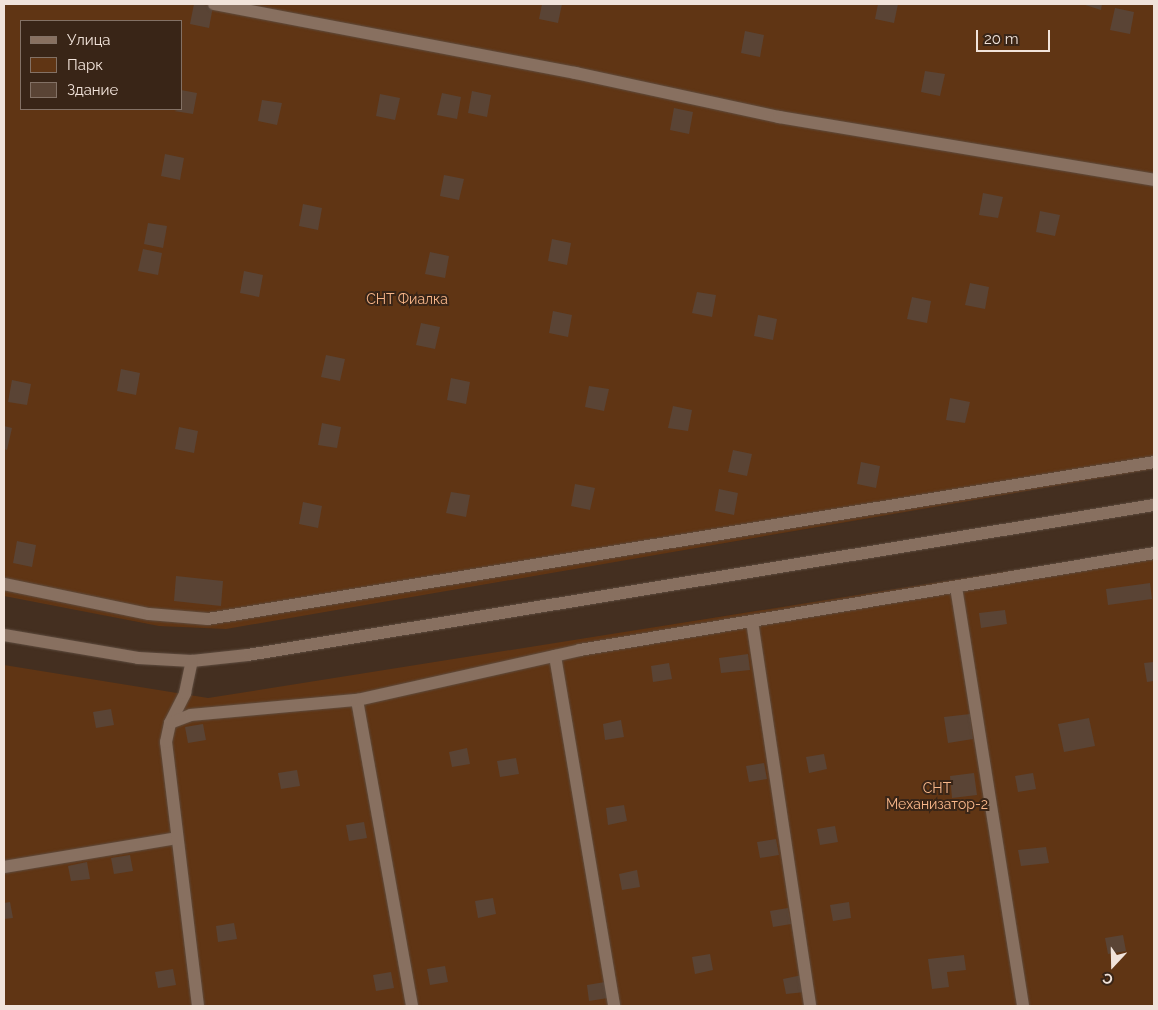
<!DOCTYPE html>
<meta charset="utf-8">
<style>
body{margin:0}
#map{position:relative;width:1158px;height:1010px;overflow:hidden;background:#442f20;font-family:Raleway,sans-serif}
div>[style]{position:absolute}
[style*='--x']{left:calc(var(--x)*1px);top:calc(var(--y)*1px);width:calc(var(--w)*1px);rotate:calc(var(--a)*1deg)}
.green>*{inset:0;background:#603514}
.building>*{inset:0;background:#5a4435}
.roads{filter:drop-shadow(0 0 1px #5e4c3f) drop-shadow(0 0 1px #5e4c3f)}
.minor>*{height:12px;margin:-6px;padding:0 6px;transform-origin:6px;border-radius:6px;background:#887060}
span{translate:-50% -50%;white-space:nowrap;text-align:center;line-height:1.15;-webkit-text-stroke:4px #392517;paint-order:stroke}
.park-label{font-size:14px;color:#f9b78a}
.frame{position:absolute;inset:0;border:5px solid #f1e3da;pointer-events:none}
.legend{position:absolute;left:20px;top:20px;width:162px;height:90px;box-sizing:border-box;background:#392517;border:1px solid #837165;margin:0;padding:6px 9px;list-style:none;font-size:15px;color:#f1e3da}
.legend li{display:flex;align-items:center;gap:10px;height:25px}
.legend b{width:25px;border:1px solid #837165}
.north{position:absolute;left:1088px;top:940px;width:50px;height:50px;-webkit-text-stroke:4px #392517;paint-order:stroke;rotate:201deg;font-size:14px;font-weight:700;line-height:20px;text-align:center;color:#f1e3da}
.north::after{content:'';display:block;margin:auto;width:18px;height:22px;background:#f1e3da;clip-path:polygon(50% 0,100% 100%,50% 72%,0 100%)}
.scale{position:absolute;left:976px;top:30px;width:74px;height:22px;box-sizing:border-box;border:2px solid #f1e3da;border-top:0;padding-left:6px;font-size:15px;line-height:18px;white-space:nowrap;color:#f1e3da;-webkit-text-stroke:4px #392517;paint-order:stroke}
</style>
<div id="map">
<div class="green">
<div style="clip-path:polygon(evenodd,4px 4px,1154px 4px,1154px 469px,226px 629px,159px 626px,4px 596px,4px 4px,21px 21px,181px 21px,181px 109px,21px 109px,21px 21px)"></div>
<div style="clip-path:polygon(1154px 548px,1154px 1006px,4px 1006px,4px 665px,208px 698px)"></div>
</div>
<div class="building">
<div style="clip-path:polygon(194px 4px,213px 6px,209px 28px,190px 24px)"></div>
<div style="clip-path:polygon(542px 4px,562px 4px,558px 23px,539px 19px)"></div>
<div style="clip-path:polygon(878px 4px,898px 4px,894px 23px,875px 19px)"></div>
<div style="clip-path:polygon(1082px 4px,1102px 4px,1101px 10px)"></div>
<div style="clip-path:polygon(1115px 8px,1134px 12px,1130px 34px,1110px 30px)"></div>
<div style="clip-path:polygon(745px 31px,764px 35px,760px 57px,741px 53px)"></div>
<div style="clip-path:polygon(925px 71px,945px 74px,940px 96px,921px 92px)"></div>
<div style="clip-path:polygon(181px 90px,197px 93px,193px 114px,174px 111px,181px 109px)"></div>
<div style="clip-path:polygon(472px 91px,491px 95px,487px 117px,468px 113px)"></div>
<div style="clip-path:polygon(442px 93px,461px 97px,457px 119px,437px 115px)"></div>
<div style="clip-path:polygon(380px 94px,400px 98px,395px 120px,376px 116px)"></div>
<div style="clip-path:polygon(262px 100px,282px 103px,277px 125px,258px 121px)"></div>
<div style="clip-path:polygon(674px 108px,693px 112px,689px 134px,670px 130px)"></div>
<div style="clip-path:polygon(165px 154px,184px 158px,180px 180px,161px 176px)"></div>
<div style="clip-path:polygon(444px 175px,464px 179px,459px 200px,440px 196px)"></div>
<div style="clip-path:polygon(983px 193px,1003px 197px,998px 218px,979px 215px)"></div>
<div style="clip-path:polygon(303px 204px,322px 208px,318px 230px,299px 226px)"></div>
<div style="clip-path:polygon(1040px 211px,1060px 215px,1055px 236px,1036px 232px)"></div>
<div style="clip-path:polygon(148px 223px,167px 226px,163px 248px,144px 244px)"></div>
<div style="clip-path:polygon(552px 239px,571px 243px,567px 265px,548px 261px)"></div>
<div style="clip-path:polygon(143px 249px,162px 253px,158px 275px,138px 271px)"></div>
<div style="clip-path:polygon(430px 252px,449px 256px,445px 278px,425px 274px)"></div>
<div style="clip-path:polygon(244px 271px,263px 275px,259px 297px,240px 293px)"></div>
<div style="clip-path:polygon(970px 283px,989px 287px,985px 309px,965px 305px)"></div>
<div style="clip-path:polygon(697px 292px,716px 295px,712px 317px,692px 313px)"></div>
<div style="clip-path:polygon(912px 297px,931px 301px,927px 323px,907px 319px)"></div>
<div style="clip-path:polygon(553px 311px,572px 315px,568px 337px,549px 333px)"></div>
<div style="clip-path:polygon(758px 315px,777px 319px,773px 340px,754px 336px)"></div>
<div style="clip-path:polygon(421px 323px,440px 327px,435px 349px,416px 345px)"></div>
<div style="clip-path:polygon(326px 355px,345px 359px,340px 381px,321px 377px)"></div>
<div style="clip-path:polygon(121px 369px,140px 373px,136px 395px,117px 391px)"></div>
<div style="clip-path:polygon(451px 378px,470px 382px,466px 404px,447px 400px)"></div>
<div style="clip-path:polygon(12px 380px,31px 384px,27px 405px,8px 402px)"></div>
<div style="clip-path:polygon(589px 386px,609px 389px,604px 411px,585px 407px)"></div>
<div style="clip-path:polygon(950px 398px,970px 402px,965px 423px,946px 420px)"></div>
<div style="clip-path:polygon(673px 406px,692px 410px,688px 431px,668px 428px)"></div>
<div style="clip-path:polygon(322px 423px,341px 427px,337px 448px,318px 445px)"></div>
<div style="clip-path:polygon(4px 426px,12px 428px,7px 450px,4px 449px)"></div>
<div style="clip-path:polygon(179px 427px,198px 431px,194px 453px,175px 449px)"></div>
<div style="clip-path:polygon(733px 450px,752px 454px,747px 476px,728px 472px)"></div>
<div style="clip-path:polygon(861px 462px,880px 466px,876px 488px,857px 484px)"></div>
<div style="clip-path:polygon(575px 484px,595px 488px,590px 510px,571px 506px)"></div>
<div style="clip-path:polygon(719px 489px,738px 493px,734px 515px,715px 511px)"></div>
<div style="clip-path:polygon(451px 492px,470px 495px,466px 517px,446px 513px)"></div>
<div style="clip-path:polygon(303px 502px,322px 506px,318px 528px,299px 524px)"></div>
<div style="clip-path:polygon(17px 541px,36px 545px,32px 567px,13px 563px)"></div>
<div style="clip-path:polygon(176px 576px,223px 581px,221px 606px,174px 601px)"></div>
<div style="clip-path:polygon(1150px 583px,1152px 599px,1108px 605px,1106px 589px)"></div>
<div style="clip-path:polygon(1005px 610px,1007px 624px,981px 628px,979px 613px)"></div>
<div style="clip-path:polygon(748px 654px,750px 670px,721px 673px,719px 658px)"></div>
<div style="clip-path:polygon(1154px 662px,1154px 681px,1147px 682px,1144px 663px)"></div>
<div style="clip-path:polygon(669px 663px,672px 679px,653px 682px,651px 666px)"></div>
<div style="clip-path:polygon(111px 709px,114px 725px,96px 728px,93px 712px)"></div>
<div style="clip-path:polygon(970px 714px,973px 739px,948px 743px,944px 717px)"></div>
<div style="clip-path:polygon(1089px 718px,1095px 746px,1064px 752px,1058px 724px)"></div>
<div style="clip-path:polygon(621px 720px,624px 737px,605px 740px,603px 724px)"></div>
<div style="clip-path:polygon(203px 724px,206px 740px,188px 743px,185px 727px)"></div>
<div style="clip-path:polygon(467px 748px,470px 764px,452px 767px,449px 752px)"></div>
<div style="clip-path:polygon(824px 754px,827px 769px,809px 773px,806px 757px)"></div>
<div style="clip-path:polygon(516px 758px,519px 774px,500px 777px,497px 761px)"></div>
<div style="clip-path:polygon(764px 763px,767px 779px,749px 782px,746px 766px)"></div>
<div style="clip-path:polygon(297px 770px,300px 786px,281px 789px,278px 773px)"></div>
<div style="clip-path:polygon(974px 773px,977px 795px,952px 798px,950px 776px)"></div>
<div style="clip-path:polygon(1033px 773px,1036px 789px,1018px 792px,1015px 776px)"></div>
<div style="clip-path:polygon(624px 805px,627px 821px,608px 825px,606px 808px)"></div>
<div style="clip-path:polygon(364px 822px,367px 838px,349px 841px,346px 825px)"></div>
<div style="clip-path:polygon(835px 826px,838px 842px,820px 845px,817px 829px)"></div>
<div style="clip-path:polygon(776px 839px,779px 855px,760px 858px,757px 842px)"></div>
<div style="clip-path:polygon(1046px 847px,1049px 863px,1021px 866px,1018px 850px)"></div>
<div style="clip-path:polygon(130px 855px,133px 871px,114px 874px,111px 858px)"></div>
<div style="clip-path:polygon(87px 862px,90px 879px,71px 881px,68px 866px)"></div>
<div style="clip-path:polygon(637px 870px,640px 887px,622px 890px,619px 874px)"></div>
<div style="clip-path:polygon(493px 898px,496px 914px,478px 918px,475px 901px)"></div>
<div style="clip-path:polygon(10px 902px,13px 918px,4px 919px,4px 903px)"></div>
<div style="clip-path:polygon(849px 902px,851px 918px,833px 921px,830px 905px)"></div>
<div style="clip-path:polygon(788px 908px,791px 924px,773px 927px,770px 911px)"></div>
<div style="clip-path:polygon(234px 923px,237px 939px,218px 942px,216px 926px)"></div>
<div style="clip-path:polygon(1123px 935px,1126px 951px,1108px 954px,1105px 938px)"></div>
<div style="clip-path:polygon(710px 954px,713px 970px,695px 974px,692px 957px)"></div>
<div style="clip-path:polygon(964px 955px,966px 970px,947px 972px,949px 987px,932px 989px,928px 959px)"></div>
<div style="clip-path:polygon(445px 966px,448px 982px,430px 985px,427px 969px)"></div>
<div style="clip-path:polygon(173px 969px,176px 985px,158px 988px,155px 972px)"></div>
<div style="clip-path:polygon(391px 972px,394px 988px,376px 991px,373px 975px)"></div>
<div style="clip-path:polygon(802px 975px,805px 992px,786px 994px,783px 979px)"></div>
<div style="clip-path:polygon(605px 982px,608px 998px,589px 1001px,587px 985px)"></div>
</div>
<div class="roads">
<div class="minor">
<div style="--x:214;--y:4;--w:368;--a:10.8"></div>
<div style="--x:575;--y:73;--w:209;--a:12.2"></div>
<div style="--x:779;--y:117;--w:380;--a:9.5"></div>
<div style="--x:4;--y:584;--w:148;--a:11.7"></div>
<div style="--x:149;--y:614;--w:59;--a:4.8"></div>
<div style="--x:208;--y:619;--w:959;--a:-9.42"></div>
<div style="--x:956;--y:587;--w:424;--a:80.9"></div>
<div style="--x:752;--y:621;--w:389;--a:81.4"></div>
<div style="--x:4;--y:635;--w:136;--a:9.7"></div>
<div style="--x:138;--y:658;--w:54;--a:3.2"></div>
<div style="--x:192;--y:661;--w:56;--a:-6.1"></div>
<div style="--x:248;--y:655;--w:918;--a:-9.4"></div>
<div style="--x:555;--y:656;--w:355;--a:80.4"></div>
<div style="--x:357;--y:700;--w:311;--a:79.8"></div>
<div style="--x:170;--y:723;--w:34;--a:-63"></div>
<div style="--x:185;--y:693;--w:33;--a:-78"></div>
<div style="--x:4;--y:867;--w:175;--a:-9.5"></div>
<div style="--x:198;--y:1006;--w:266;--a:-96.9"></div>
<div style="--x:166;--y:742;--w:19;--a:-78"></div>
<div style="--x:170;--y:723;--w:22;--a:-21"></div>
<div style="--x:191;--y:715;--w:167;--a:-5.2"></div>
<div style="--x:357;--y:700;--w:229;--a:-12.6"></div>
<div style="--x:580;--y:650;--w:582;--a:-9.59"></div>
</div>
</div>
<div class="park-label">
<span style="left:407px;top:299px">СНТ Фиалка</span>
<span style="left:937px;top:796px">СНТ<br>Механизатор-2</span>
</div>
<div class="frame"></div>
<ul class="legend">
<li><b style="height:6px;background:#887060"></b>Улица</li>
<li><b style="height:14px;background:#603514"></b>Парк</li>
<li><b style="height:14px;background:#5a4435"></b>Здание</li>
</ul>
<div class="north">С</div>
<div class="scale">20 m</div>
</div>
